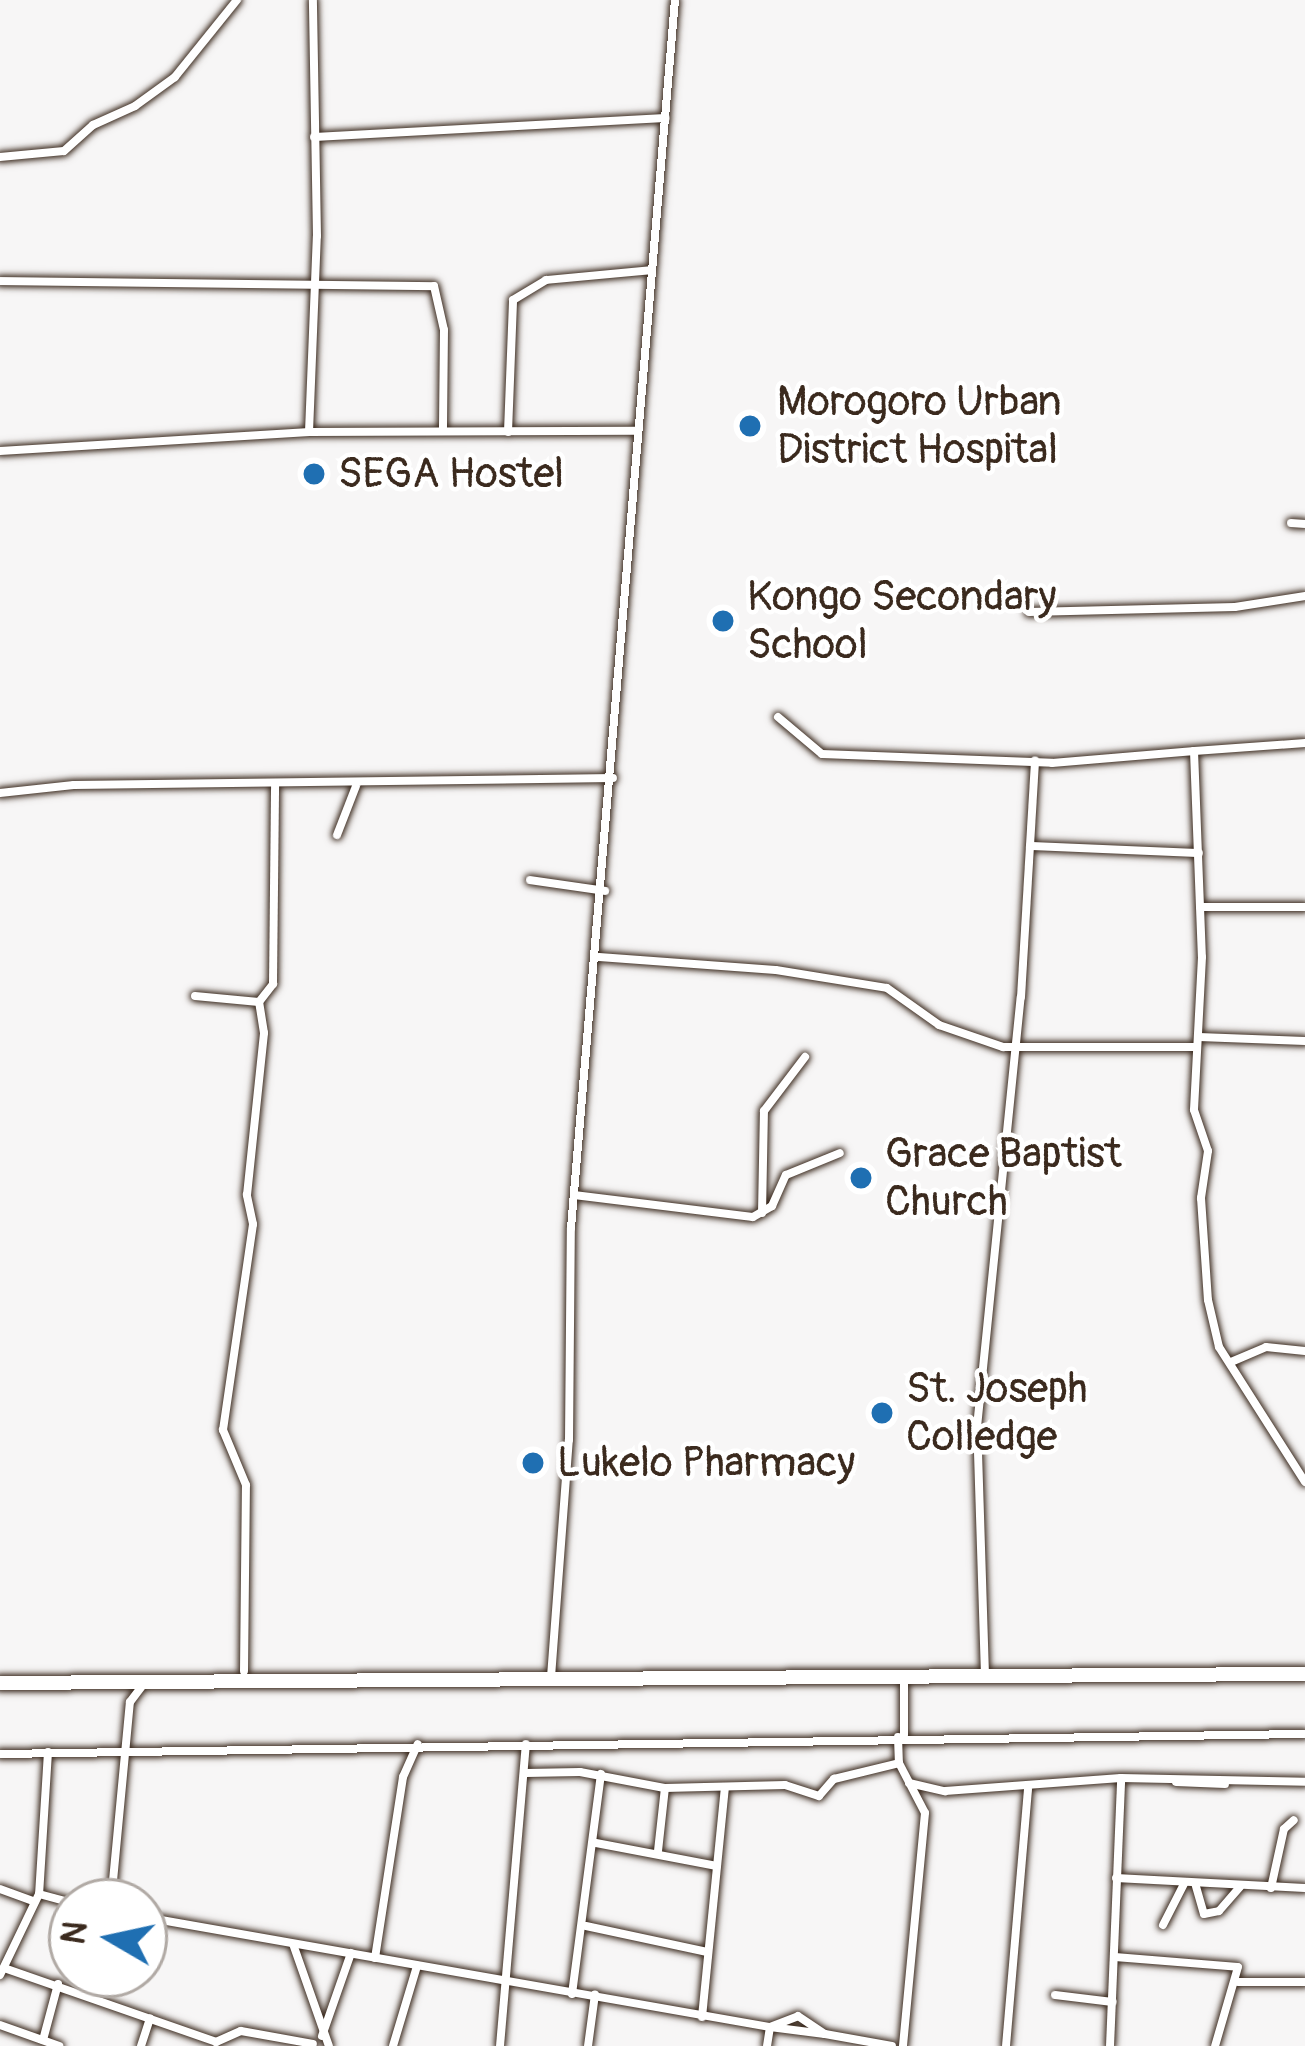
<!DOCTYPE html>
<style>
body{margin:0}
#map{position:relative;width:1305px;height:2046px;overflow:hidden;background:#f7f6f6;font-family:Pangolin,sans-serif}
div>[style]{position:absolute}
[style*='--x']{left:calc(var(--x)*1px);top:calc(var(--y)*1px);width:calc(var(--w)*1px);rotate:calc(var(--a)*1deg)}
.roads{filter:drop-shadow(0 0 3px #3b2a1e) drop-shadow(0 0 3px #3b2a1e)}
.street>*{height:8px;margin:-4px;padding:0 4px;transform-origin:4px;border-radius:4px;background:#fff}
.highway>*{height:14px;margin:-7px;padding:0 7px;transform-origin:7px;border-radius:7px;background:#fff}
.dots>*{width:33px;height:33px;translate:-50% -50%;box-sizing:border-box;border:6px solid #fff;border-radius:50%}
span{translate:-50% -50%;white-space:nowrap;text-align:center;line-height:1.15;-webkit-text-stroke:9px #fff;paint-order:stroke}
.poi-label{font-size:42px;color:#3b2a1e}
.left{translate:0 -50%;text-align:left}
.north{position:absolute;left:48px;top:1878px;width:120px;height:120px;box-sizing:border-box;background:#fff;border:3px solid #b1aaa5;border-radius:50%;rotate:279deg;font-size:33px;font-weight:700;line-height:48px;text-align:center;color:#3b2a1e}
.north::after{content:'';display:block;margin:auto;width:42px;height:54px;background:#1f6fb2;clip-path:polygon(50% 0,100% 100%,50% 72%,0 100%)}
</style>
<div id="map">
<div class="roads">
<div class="street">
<div style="--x:314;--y:137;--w:352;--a:-3.1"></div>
<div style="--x:0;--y:157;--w:64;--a:-5.4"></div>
<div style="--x:64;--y:151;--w:39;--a:-42"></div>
<div style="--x:93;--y:125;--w:46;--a:-24.3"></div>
<div style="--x:135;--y:106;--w:49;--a:-35.9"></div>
<div style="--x:175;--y:77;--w:99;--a:-51.2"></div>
<div style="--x:0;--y:281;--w:434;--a:0.7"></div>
<div style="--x:434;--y:286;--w:45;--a:77.2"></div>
<div style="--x:444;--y:330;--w:101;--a:90.6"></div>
<div style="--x:309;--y:432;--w:196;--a:-87.7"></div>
<div style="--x:317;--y:236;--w:236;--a:-91"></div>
<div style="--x:508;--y:432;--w:132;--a:-87.8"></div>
<div style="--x:513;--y:300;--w:39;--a:-31"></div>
<div style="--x:546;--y:280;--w:106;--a:-5.4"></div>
<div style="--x:0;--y:451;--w:310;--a:-3.5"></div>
<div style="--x:309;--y:432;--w:328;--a:-0.2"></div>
<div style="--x:1291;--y:523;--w:14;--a:4"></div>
<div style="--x:1029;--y:612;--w:206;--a:-1.4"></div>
<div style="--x:1235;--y:607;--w:71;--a:-8.9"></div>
<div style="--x:778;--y:717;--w:57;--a:40.1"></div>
<div style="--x:822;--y:754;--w:230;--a:2.2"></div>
<div style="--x:1052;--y:763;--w:143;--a:-4.8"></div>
<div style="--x:1305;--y:743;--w:111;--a:175.9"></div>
<div style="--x:1194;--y:751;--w:206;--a:87.8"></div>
<div style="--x:1202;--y:957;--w:153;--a:93"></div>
<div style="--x:1194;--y:1110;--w:43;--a:71.1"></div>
<div style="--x:1208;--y:1151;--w:48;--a:98.5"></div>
<div style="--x:1201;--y:1198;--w:102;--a:86.1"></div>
<div style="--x:1208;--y:1300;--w:48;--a:76.8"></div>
<div style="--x:1219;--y:1347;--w:160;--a:57.5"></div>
<div style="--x:0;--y:793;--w:74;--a:-6.2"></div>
<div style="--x:74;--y:785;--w:539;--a:-0.74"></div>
<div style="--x:337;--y:835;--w:53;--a:-68.8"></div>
<div style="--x:1030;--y:846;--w:169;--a:2.4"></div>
<div style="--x:530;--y:880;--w:76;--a:8.3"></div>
<div style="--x:1200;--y:907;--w:105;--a:0"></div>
<div style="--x:599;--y:957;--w:177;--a:4.2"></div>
<div style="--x:776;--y:970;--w:112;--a:9.2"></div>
<div style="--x:887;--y:988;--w:64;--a:35.4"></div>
<div style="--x:939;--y:1025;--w:68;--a:19"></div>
<div style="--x:1003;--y:1047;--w:191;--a:0"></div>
<div style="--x:195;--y:996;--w:64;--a:5.4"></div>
<div style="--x:259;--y:1002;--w:23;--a:-52"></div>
<div style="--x:273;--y:984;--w:200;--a:-89.4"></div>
<div style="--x:1199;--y:1037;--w:106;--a:2.2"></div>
<div style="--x:574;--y:1195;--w:180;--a:7"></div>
<div style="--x:753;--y:1217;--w:22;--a:-30"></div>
<div style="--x:772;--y:1206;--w:34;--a:-66"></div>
<div style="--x:786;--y:1175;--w:58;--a:-22.2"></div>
<div style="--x:762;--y:1213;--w:102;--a:-88.9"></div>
<div style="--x:764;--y:1111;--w:68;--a:-52.8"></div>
<div style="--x:1231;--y:1362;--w:38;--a:-23"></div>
<div style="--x:1266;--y:1347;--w:39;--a:6"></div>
<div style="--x:244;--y:1671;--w:186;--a:-89.4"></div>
<div style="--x:246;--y:1485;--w:60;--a:-112.7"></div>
<div style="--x:223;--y:1430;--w:208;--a:-81.7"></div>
<div style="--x:253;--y:1224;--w:30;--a:-102"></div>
<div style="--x:247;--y:1195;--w:163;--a:-84"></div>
<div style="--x:264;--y:1033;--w:31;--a:-99"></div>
<div style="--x:985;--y:1675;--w:248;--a:-91.8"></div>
<div style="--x:977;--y:1427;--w:432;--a:-84.2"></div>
<div style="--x:1021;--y:997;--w:237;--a:-86.6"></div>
<div style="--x:551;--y:1677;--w:238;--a:-85.7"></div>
<div style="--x:569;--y:1440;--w:212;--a:-89.5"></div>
<div style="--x:571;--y:1228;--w:1232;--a:-85.16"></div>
<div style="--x:904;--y:1735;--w:58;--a:-90"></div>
<div style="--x:898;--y:1737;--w:26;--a:88"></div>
<div style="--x:899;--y:1763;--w:56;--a:62.5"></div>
<div style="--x:925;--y:1813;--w:234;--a:95.4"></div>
<div style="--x:48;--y:1752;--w:142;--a:93.6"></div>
<div style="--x:39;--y:1894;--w:34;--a:15"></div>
<div style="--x:0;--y:1754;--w:1305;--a:-0.88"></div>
<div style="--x:526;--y:1773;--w:54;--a:-1.1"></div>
<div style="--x:580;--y:1772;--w:86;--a:10.7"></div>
<div style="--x:665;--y:1788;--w:120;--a:-1.4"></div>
<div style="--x:785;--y:1785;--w:36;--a:18"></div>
<div style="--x:819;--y:1796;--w:23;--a:-49"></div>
<div style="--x:834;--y:1779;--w:67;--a:-13.8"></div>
<div style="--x:1176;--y:1782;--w:49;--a:2.3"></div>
<div style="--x:909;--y:1783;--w:37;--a:13"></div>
<div style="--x:945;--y:1791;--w:176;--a:-4.2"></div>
<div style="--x:1121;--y:1778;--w:184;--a:1.2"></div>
<div style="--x:596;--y:1843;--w:123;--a:10.8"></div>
<div style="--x:658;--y:1851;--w:63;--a:-83.7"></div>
<div style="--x:1116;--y:1878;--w:189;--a:3"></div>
<div style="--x:1195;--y:1883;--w:32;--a:74"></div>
<div style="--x:1204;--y:1914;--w:15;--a:-11"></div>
<div style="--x:1219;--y:1911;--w:32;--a:-49"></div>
<div style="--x:1271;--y:1888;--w:60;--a:-77.6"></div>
<div style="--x:1284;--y:1829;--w:13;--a:-42"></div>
<div style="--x:0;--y:1889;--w:35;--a:20"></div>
<div style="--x:111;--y:1902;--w:201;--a:-84.6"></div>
<div style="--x:130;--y:1702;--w:25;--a:-53"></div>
<div style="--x:144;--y:1917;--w:636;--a:9.97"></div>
<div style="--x:770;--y:2027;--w:30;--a:-21"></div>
<div style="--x:798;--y:2016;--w:32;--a:34"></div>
<div style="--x:825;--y:2034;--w:68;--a:10.2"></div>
<div style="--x:1163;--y:1925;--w:48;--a:-62.9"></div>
<div style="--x:586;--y:1926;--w:124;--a:12.1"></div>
<div style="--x:293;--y:1944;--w:108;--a:70.6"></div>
<div style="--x:1115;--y:1957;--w:123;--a:4.6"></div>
<div style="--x:1238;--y:1967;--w:82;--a:106.2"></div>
<div style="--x:375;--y:1958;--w:183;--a:-81.2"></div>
<div style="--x:403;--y:1777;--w:36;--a:-66"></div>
<div style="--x:4;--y:1968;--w:225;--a:19.2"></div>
<div style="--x:0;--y:1975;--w:90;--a:-64.3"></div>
<div style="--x:1238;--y:1982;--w:67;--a:0"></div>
<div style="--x:572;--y:1994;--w:222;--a:-82.5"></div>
<div style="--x:1055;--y:1995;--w:58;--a:6.9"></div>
<div style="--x:702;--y:2017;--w:231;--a:-84.3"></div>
<div style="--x:0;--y:2025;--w:63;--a:19.6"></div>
<div style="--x:322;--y:2036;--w:88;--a:-70.7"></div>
<div style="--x:43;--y:2040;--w:58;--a:-75"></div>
<div style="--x:216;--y:2042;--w:27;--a:-24"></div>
<div style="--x:241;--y:2031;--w:73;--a:10.2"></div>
<div style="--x:141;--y:2046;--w:29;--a:-72"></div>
<div style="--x:393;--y:2046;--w:84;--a:-73.3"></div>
<div style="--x:500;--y:2046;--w:303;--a:-85.1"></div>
<div style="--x:588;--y:2046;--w:52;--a:-82.3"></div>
<div style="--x:767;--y:2046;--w:19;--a:-81"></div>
<div style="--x:770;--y:2027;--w:55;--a:7.3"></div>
<div style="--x:1006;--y:2046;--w:258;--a:-85.1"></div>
<div style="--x:1110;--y:2046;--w:268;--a:-87.6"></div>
</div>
<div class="highway">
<div style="--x:0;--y:1683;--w:1305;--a:-0.4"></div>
</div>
</div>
<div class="dots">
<div style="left:750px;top:426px;background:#1f6fb2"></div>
<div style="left:314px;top:474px;background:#1f6fb2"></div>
<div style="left:723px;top:621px;background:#1f6fb2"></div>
<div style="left:861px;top:1178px;background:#1f6fb2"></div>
<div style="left:882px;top:1413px;background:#1f6fb2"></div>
<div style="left:533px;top:1463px;background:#1f6fb2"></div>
</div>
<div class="poi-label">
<span class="left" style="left:777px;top:426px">Morogoro Urban<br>District Hospital</span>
<span class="left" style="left:338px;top:474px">SEGA Hostel</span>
<span class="left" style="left:747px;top:621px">Kongo Secondary<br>School</span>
<span class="left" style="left:885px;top:1178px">Grace Baptist<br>Church</span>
<span class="left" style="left:906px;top:1413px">St. Joseph<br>Colledge</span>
<span class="left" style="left:557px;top:1463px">Lukelo Pharmacy</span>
</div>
<div class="north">N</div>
</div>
